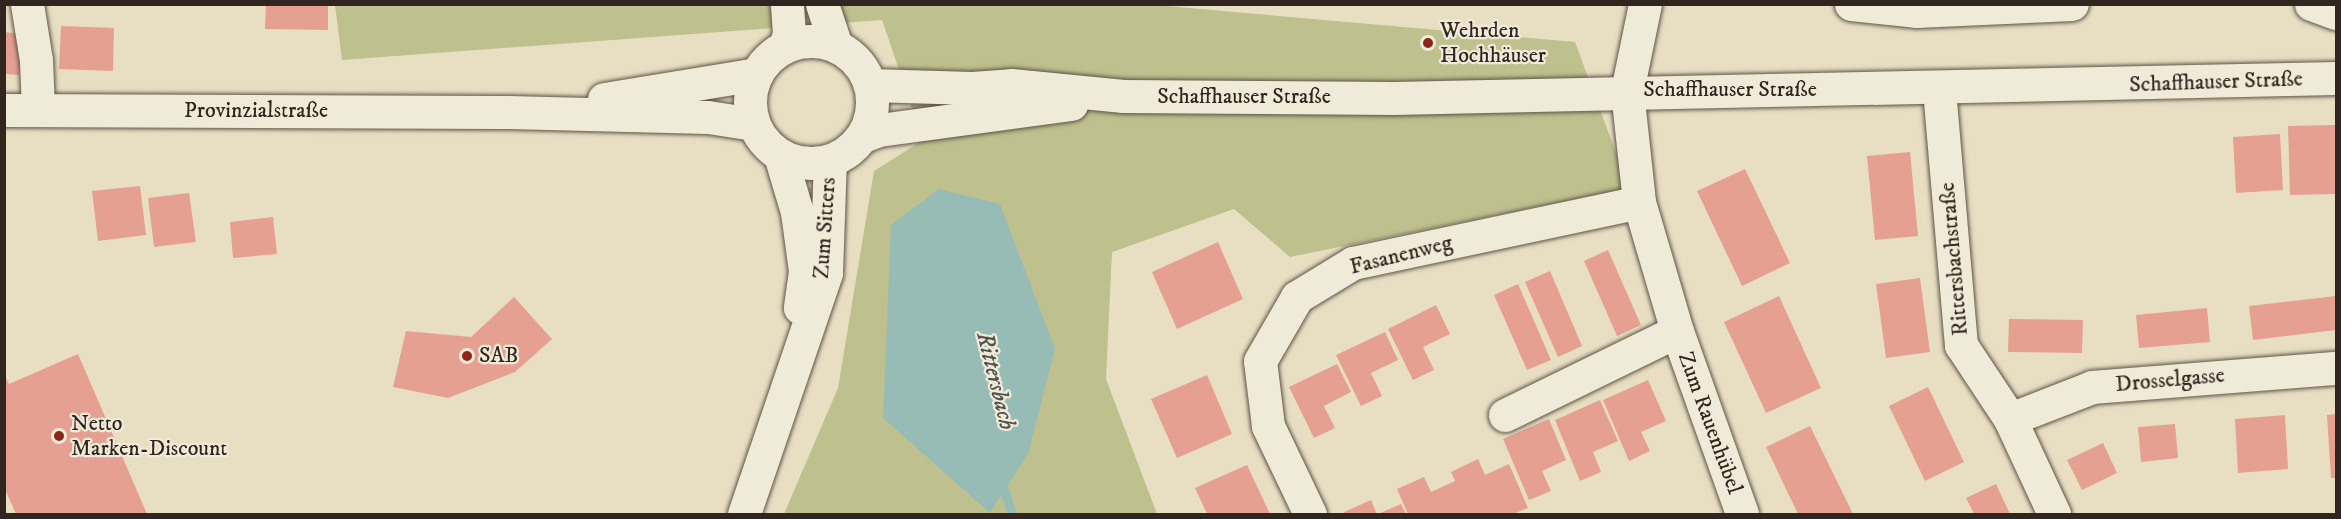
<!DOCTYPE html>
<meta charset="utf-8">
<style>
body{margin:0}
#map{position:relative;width:2341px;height:519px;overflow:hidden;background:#e8dfc3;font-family:"IM FELL DW Pica",serif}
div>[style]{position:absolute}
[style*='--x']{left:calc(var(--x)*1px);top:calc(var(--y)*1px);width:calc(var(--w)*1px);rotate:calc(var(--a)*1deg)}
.green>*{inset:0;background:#bec08e}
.water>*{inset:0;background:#97bcb6}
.stream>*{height:9px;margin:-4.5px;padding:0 4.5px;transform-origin:4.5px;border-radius:4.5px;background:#97bcb6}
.building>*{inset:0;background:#e5a092}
.roads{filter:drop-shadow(0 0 2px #5f5448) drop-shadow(0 0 2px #5f5448)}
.street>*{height:33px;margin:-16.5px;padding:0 16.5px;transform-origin:16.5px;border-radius:16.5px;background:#f0ead8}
.secondary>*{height:33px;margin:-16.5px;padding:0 16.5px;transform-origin:16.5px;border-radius:16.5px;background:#f0ead8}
.secondary>.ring{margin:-16.5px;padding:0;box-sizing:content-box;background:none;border:33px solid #f0ead8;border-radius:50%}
.dots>*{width:16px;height:16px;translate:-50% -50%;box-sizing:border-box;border:3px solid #f0ead8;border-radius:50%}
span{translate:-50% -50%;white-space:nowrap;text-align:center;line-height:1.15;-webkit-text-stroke:4.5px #f0ead8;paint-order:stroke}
.poi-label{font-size:22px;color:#31251f}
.left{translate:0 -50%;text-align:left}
.street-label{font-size:22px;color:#31251f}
.water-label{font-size:24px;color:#50524c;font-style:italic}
.frame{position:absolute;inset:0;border:6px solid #31251f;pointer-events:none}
</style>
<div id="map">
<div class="green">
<div style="clip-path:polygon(1143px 4px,1575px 42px,1629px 188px,1290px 257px,1234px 209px,1112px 252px,1106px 379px,1157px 514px,784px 514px,838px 388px,874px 171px,923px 140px,882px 20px,342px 60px,335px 5px)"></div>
</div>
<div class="water">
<div style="clip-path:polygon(939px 189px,1000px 204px,1055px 349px,1028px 454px,990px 513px,883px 418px,891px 225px)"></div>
</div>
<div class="stream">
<div style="--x:1001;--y:480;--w:36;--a:72"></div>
</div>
<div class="building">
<div style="clip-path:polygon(266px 4px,328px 4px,328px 30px,265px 29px)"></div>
<div style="clip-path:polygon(61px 26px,114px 28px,113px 71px,59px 69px)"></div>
<div style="clip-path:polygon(4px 32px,22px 34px,19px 75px,4px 74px)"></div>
<div style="clip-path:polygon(2336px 125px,2336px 194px,2290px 195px,2288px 126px)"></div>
<div style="clip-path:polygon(2280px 134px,2283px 190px,2236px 193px,2233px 137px)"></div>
<div style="clip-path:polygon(1910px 152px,1918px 236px,1875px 240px,1867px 156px)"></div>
<div style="clip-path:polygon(1745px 169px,1790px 263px,1742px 286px,1697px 191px)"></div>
<div style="clip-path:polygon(140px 186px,146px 235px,98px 241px,92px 191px)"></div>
<div style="clip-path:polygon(189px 193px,196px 242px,154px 247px,148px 198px)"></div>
<div style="clip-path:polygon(273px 217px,277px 254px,233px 258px,230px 222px)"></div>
<div style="clip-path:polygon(1218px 242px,1243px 299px,1177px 329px,1152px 272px)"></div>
<div style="clip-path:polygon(1608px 250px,1641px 325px,1617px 336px,1584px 261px)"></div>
<div style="clip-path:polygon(1550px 271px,1582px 346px,1558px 357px,1525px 282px)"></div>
<div style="clip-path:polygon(1920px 278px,1930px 352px,1886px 358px,1876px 284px)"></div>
<div style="clip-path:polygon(1518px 284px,1551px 360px,1527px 370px,1494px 295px)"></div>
<div style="clip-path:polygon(1779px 296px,1821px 388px,1766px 413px,1724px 322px)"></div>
<div style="clip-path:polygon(2336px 296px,2336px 330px,2253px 340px,2249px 306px)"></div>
<div style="clip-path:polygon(514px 297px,552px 339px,515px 372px,448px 398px,393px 387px,406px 331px,471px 337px)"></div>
<div style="clip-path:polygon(1436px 305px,1450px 334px,1423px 347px,1434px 370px,1413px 380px,1388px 329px)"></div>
<div style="clip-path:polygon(2207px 308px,2210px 342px,2139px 348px,2136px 315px)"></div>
<div style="clip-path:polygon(2009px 319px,2083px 320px,2082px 353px,2008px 352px)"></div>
<div style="clip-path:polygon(1385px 332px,1398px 360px,1371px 373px,1382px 396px,1361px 406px,1336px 355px)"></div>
<div style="clip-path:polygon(78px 354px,147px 514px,16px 514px,4px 487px,4px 374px,9px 384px)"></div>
<div style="clip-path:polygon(1337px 364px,1351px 392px,1324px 406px,1335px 428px,1314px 438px,1289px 387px)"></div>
<div style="clip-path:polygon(1207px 375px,1232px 434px,1177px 458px,1151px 399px)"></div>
<div style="clip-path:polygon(1648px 380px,1666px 421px,1641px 432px,1650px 451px,1629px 461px,1603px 400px)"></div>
<div style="clip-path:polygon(1928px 387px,1964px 462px,1925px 481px,1889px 406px)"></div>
<div style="clip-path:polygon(1600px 400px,1618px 441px,1593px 452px,1601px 472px,1580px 481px,1555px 420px)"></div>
<div style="clip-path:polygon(2336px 414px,2336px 478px,2331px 478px,2327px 415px)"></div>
<div style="clip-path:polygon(2285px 415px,2288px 469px,2238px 473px,2235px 419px)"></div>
<div style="clip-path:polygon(1549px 419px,1566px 460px,1542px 471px,1551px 491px,1529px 500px,1503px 439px)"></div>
<div style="clip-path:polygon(2175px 424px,2178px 458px,2141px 462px,2138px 427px)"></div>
<div style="clip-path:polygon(1810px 426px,1833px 473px,1853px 514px,1798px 514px,1766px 447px)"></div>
<div style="clip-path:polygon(2103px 443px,2117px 473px,2082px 490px,2067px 460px)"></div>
<div style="clip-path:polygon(1478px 459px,1485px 475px,1509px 464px,1528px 508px,1513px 514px,1408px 514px,1397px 489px,1424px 477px,1431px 492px,1455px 481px,1451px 472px)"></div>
<div style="clip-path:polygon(1247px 465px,1270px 514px,1207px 514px,1195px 488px)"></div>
<div style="clip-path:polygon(1996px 484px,2010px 514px,1974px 514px,1966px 498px)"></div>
<div style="clip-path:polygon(1371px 500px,1377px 514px,1345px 514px,1344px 512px)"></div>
<div style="clip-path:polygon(1401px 504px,1406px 514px,1378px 514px)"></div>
</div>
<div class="roads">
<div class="street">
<div style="--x:27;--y:4;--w:57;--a:80.9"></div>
<div style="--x:36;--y:60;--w:50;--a:87.7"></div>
<div style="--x:1645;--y:4;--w:89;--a:101.7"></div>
<div style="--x:1627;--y:91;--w:112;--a:83.8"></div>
<div style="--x:1639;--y:202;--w:134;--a:73.6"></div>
<div style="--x:1677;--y:331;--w:194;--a:70.4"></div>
<div style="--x:1851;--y:4;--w:65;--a:6.1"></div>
<div style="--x:1916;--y:11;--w:156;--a:-2.6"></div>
<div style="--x:2311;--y:4;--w:27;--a:20"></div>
<div style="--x:1939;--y:89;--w:257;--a:85.1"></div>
<div style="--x:1961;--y:345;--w:89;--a:56.5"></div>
<div style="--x:2010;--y:419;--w:105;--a:65.1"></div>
<div style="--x:780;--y:155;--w:59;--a:73.4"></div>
<div style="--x:797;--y:212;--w:60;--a:82.3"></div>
<div style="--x:805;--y:271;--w:37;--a:98"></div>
<div style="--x:1505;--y:415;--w:191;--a:-26"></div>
<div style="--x:2010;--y:419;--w:88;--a:-21.3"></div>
<div style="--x:2092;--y:387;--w:245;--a:-4.5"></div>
<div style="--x:744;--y:514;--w:255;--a:-71.2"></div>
<div style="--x:826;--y:273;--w:112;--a:-88"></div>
<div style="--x:1310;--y:514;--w:98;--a:-115.5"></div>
<div style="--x:1268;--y:426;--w:65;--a:-97"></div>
<div style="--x:1260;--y:361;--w:74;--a:-60"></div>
<div style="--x:1297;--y:297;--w:66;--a:-31.3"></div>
<div style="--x:1353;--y:263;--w:292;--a:-12"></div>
</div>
<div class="secondary">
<div style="--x:822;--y:4;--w:44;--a:71.6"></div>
<div class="ring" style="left:750px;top:41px;width:89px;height:89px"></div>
<div style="--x:785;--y:46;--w:13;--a:-72"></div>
<div style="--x:789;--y:34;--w:30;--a:-94"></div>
<div style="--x:870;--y:85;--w:102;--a:1.7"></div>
<div style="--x:972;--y:88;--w:39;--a:-4"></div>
<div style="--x:1011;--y:85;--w:113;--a:5.6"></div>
<div style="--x:1123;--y:96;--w:270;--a:0.4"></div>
<div style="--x:1393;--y:98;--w:943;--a:-1.21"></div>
<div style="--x:604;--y:99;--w:154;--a:-9.3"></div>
<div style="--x:4;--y:110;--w:504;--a:0.23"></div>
<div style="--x:508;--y:112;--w:200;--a:1.4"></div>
<div style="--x:708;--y:117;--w:46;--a:8.8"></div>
<div style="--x:863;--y:136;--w:17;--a:-21"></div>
<div style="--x:879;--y:130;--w:194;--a:-7.7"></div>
</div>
</div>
<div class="dots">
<div style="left:1428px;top:43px;background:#8f2418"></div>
<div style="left:467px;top:356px;background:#8f2418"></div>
<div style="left:59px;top:436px;background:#8f2418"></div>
</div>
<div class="poi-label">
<span class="left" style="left:1440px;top:43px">Wehrden<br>Hochhäuser</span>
<span class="left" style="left:479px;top:356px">SAB</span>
<span class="left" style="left:71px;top:436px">Netto<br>Marken-Discount</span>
</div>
<div class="street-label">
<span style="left:2216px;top:82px;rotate:-2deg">Schaffhauser Straße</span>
<span style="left:1730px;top:90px">Schaffhauser Straße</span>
<span style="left:1244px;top:97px">Schaffhauser Straße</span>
<span style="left:256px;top:111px">Provinzialstraße</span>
<span style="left:825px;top:228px;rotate:-86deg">Zum Sitters</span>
<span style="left:1401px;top:255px;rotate:-14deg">Fasanenweg</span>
<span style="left:1954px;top:259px;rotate:-95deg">Rittersbachstraße</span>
<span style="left:2170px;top:380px;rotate:-5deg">Drosselgasse</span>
<span style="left:1710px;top:423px;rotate:70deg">Zum Rauenhübel</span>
</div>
<div class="water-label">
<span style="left:995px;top:381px;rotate:76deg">Rittersbach</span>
</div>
<div class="frame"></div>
</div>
